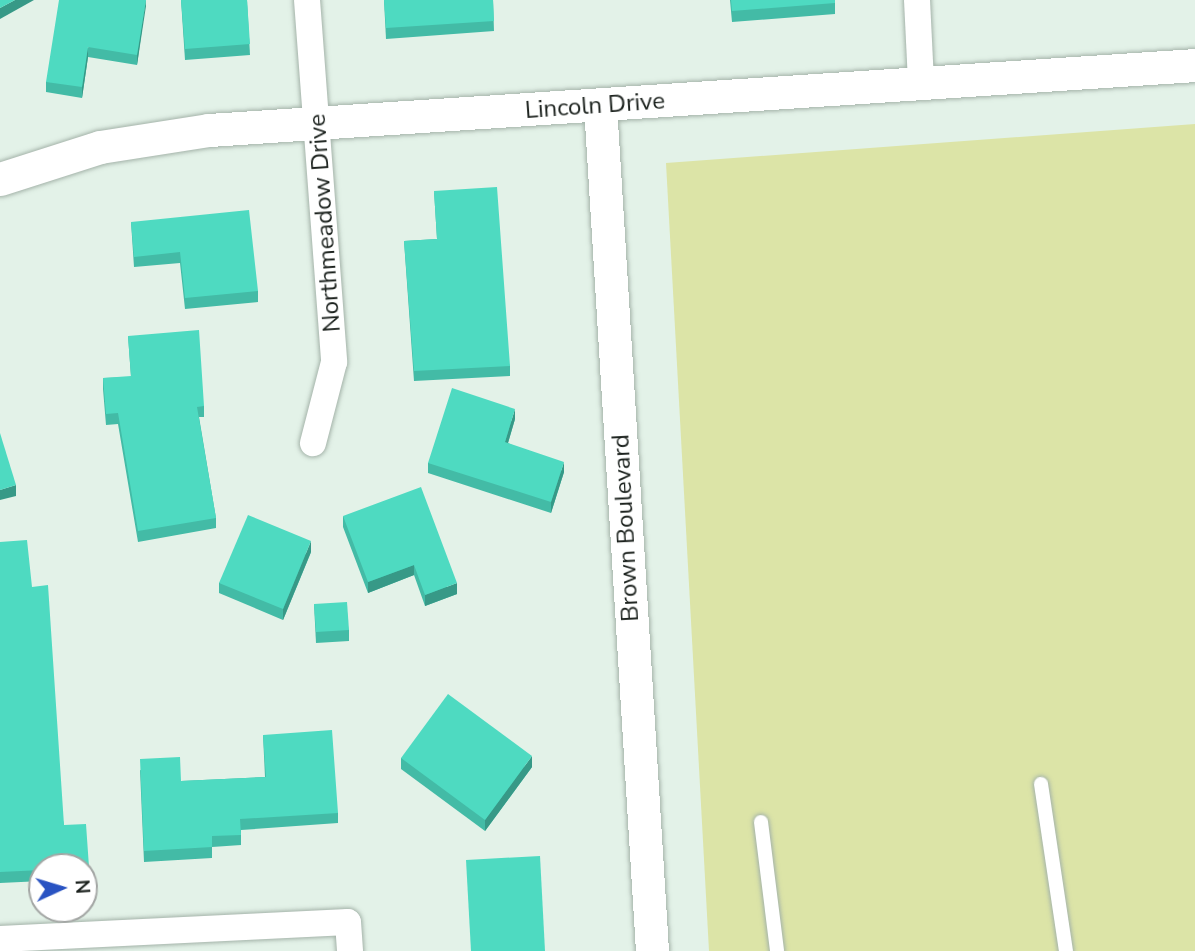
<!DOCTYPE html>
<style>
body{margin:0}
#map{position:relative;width:1195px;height:951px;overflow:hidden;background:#e3f2e8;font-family:"Nunito Sans",sans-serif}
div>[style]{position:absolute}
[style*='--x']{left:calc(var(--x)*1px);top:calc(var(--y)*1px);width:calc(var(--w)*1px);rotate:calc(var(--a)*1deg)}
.green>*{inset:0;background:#dce4a7}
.roads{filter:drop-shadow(0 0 2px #a4b3a9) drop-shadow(0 0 2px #a4b3a9)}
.service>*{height:14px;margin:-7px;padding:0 7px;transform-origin:7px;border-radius:7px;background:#fff}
.minor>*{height:26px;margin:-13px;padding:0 13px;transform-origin:13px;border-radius:13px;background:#fff}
.tertiary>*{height:33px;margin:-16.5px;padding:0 16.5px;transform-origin:16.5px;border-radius:16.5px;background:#fff}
.wall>*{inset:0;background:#43bba6}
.shaded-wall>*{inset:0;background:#379987}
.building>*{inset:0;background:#4edac1}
span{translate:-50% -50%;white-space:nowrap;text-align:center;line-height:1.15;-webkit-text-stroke:5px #fff;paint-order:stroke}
.street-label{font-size:24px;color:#1a201c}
.north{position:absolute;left:28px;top:853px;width:70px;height:70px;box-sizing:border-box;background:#fff;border:2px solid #a3a6a4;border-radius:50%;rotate:86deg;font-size:19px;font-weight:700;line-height:28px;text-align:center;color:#1a201c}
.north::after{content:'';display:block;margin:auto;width:24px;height:32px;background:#2953c2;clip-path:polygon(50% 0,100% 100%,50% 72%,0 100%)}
</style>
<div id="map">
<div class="green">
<div style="clip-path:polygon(1195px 124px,1195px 951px,709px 951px,666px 163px)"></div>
</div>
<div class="roads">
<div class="service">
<div style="--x:1041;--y:784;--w:169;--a:81.5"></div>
<div style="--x:761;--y:822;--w:130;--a:82.9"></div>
</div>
<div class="minor">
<div style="--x:307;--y:0;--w:363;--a:85.7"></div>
<div style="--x:334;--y:362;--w:84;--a:104.5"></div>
<div style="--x:917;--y:0;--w:83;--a:87.2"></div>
<div style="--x:0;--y:939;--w:348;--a:-2.8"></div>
<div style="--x:348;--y:922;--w:29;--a:86"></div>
</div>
<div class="tertiary">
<div style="--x:600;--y:105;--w:848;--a:86.48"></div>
<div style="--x:0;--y:179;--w:105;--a:-17.7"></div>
<div style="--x:100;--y:147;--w:110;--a:-8.9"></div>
<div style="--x:209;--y:130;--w:988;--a:-3.77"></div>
</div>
</div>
<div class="wall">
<div style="clip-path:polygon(146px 0,137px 65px,88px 57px,82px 98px,46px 92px,46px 82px)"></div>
<div style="clip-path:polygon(181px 0,247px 0,250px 55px,185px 60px)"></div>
<div style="clip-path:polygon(384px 0,493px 0,494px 31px,386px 39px)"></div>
<div style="clip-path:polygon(730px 0,835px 0,835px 14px,732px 22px)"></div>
<div style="clip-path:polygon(434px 191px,510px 366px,510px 376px,414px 381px,404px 241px,437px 239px)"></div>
<div style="clip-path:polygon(131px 222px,258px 291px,258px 302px,185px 309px,180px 263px,134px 267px)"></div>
<div style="clip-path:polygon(128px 336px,204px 406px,204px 417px,199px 417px,216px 518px,216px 528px,138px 542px,118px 424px,106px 425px,103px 389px,103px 378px,131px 377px)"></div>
<div style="clip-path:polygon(515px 419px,508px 443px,564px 472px,551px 513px,428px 473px,428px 463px)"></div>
<div style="clip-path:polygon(343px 516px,457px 594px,425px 606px,414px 575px,368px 593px,343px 527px)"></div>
<div style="clip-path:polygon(0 542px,64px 825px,89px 867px,89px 878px,84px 878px,84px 867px,42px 867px,42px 881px,0 883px)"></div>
<div style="clip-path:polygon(311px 552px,283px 620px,219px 593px,219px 583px)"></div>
<div style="clip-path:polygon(314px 604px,349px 630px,349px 641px,316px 643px)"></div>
<div style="clip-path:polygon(263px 735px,338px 813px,338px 823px,241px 830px,241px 845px,212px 847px,212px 858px,144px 862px,140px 770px,181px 781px,265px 777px)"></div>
<div style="clip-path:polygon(401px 758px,532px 767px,485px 831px,401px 769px)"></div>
</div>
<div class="shaded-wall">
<div style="clip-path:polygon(15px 0,34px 0,0 19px,0 8px)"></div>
<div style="clip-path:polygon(146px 0,146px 6px,137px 65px,137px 55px)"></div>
<div style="clip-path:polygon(88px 47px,88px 57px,82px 98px,82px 87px)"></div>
<div style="clip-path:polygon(515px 409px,515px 419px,505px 453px,505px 442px)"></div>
<div style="clip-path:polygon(564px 462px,564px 472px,551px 513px,551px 502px)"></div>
<div style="clip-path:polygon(16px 485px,16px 496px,0 500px,0 490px)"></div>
<div style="clip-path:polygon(311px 541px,311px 552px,283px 620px,283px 609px)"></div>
<div style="clip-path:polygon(414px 565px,414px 575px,368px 593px,368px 582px)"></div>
<div style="clip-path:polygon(457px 583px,457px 594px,425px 606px,425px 595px)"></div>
<div style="clip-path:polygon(532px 756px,532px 767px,485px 831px,485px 820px)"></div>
</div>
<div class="building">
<div style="clip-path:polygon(0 0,15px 0,0 8px)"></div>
<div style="clip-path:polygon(59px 0,146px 0,137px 55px,88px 47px,82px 87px,46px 82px)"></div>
<div style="clip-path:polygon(181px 0,247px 0,250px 44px,185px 49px)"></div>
<div style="clip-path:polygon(384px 0,493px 0,494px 21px,386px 28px)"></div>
<div style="clip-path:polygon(731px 0,835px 0,835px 3px,732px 11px)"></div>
<div style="clip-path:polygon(497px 187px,510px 366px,414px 371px,404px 241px,437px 239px,434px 191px)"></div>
<div style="clip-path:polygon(249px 210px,258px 291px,185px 298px,180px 252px,134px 257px,131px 222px)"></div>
<div style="clip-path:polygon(199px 330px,204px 406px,197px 407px,216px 518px,138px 531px,118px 413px,106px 414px,103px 378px,131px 376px,128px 336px)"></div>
<div style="clip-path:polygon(452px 388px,515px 409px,505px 442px,564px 462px,551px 502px,428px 463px)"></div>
<div style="clip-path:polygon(0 433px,16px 485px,0 490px)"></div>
<div style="clip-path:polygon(421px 487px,457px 583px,425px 595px,414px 565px,368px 582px,343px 516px)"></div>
<div style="clip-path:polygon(248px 515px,311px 541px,283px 609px,219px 583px)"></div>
<div style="clip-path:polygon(27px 540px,32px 587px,48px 585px,64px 825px,86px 824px,89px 867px,42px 867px,42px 870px,0 872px,0 542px)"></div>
<div style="clip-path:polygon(347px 602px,349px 630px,316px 632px,314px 604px)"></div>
<div style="clip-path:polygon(448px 694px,532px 756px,485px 820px,401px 758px)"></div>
<div style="clip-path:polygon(332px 730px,338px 813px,240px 819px,241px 835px,212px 836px,212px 847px,144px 851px,140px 759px,180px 757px,181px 781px,266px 777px,263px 735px)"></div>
<div style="clip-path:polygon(540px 856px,545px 951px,471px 951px,466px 860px)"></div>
</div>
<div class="street-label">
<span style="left:595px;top:106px;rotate:-4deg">Lincoln Drive</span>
<span style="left:325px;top:223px;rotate:-94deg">Northmeadow Drive</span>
<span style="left:626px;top:528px;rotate:-93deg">Brown Boulevard</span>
</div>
<div class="north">N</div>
</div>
